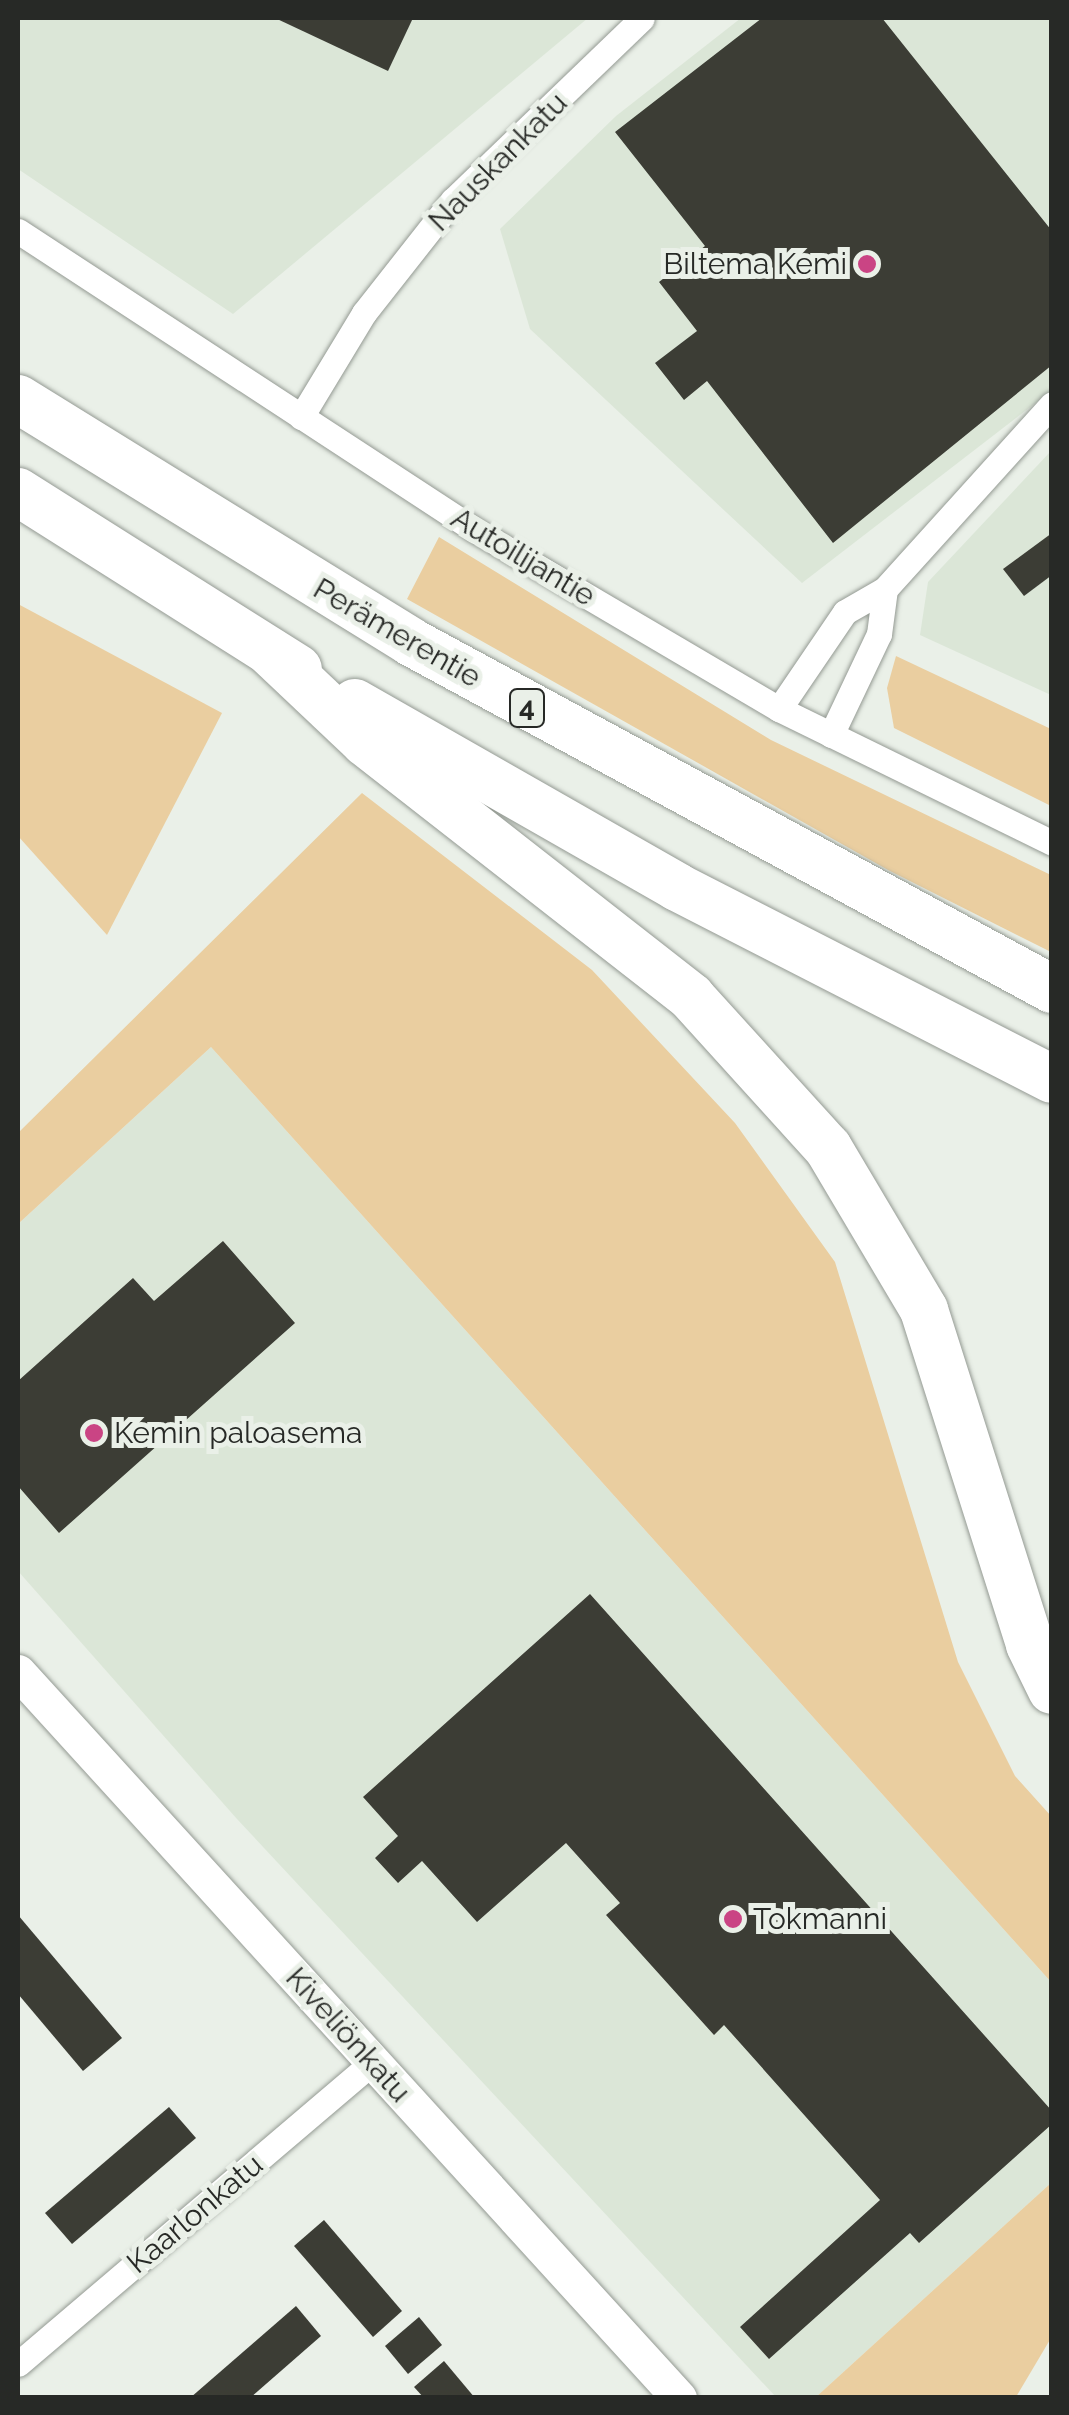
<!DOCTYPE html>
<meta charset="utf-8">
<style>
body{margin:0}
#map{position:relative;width:1069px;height:2415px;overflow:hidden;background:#eaf0e8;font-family:Raleway,sans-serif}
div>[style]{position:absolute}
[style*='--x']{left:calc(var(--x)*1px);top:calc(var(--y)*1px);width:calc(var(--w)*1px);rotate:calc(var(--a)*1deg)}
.built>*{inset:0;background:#dbe6d7}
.green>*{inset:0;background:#eacea0}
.building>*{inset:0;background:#3c3d35}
.roads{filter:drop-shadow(0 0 2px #949a93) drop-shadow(0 0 2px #949a93)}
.street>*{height:25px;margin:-12.5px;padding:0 12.5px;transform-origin:12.5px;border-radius:12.5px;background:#fff}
.secondary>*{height:35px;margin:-17.5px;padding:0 17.5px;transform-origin:17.5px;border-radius:17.5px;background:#fff}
.highway>*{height:48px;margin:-24px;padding:0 24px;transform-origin:24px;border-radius:24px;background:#fff}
.dots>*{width:28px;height:28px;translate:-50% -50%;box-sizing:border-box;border:5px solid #eaf0e8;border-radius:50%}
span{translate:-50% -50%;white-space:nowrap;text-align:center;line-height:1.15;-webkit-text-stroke:10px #eaf0e8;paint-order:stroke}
.shield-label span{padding:2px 8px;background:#eaf0e8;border:2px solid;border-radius:8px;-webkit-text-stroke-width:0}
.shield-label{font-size:28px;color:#272926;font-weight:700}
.street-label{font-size:30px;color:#272926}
.poi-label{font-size:30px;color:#272926}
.right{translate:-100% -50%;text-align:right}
.left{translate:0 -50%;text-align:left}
.frame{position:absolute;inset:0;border:20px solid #272926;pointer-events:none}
</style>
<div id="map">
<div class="built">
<div style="clip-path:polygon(18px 18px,588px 18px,233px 314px,18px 169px)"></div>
<div style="clip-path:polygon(741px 18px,1051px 18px,1051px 391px,802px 583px,530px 329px,500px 229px,616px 116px)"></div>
<div style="clip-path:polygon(1051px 451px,1051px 695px,920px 635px,928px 582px)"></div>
<div style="clip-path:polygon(211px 1047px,1051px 1982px,1051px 2183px,816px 2397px,776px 2397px,237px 1819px,18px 1571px,18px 1224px)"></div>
</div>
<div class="green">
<div style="clip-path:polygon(439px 537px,771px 740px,1051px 875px,1051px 952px,888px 870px,407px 599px)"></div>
<div style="clip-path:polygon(18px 604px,222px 713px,107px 935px,18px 836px)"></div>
<div style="clip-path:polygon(896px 656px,1051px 729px,1051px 806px,894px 728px,887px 688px)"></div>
<div style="clip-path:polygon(362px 793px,592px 970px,735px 1123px,835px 1262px,958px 1662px,1015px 1776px,1051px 1816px,1051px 1982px,211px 1047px,18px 1224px,18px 1133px)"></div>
<div style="clip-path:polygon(1051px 2183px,1051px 2338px,1016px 2397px,816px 2397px)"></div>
</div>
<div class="building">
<div style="clip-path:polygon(275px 18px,413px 18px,388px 71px)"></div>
<div style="clip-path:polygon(762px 18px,882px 18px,1052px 231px,1052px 365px,833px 543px,707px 381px,684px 400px,655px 363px,697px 331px,659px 282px,705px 246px,615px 132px)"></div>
<div style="clip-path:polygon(1052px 533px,1052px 575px,1024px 596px,1003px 569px)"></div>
<div style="clip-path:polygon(223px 1241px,295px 1323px,59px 1533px,18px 1486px,18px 1381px,133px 1278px,154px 1301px)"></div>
<div style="clip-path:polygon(590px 1594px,1052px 2111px,1052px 2124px,919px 2243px,910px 2233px,769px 2359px,740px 2327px,880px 2200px,724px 2025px,714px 2035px,606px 1915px,620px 1903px,566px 1843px,477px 1922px,422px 1861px,398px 1883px,375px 1858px,398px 1836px,363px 1797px)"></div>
<div style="clip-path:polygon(18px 1915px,122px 2038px,83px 2071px,18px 1994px)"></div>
<div style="clip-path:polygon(169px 2107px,196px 2138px,72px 2244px,45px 2213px)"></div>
<div style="clip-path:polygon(324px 2220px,402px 2311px,373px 2337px,294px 2246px)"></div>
<div style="clip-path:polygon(296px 2306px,321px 2336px,250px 2398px,190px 2398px)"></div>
<div style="clip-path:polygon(419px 2317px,442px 2345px,408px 2374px,385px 2346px)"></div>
<div style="clip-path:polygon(444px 2361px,475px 2398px,424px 2398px,414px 2387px)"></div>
</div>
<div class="roads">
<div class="street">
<div style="--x:18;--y:231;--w:546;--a:33.2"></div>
<div style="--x:475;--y:530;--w:353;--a:30.5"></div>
<div style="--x:779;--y:709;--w:304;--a:26.1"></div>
<div style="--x:301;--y:417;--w:122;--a:-58.8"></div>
<div style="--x:364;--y:313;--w:144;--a:-51.8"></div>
<div style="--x:453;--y:200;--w:262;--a:-43.9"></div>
<div style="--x:779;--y:709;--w:117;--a:-55.8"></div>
<div style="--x:845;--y:612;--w:46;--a:-29.9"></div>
<div style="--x:885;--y:589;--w:249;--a:-47.9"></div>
<div style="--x:831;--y:735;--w:112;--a:-64.6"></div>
<div style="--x:879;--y:634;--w:45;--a:-82.4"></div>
<div style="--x:18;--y:2364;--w:465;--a:-40.4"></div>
</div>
<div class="secondary">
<div style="--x:18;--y:1672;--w:982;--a:47.68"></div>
</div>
<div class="highway">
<div style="--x:18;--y:399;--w:462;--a:31.7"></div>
<div style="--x:411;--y:642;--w:729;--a:28.43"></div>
<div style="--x:18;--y:492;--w:331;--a:32.3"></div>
<div style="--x:271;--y:653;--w:129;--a:43.4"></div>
<div style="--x:365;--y:742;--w:414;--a:38"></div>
<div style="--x:691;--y:997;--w:204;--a:47.8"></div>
<div style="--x:828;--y:1148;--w:188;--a:59.3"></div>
<div style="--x:924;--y:1310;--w:351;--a:72.4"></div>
<div style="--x:1030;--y:1645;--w:50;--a:63.9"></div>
<div style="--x:355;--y:703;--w:371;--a:29.7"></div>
<div style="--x:677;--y:887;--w:421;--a:27.1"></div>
</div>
</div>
<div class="dots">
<div style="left:867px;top:264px;background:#ca4484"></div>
<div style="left:94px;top:1433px;background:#ca4484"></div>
<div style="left:733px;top:1919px;background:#ca4484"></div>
</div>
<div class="shield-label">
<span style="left:527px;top:708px">4</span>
</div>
<div class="street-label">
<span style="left:498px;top:162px;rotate:-45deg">Nauskankatu</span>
<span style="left:523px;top:557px;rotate:31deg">Autoilijantie</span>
<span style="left:397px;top:633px;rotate:30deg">Perämerentie</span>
<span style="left:348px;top:2035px;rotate:48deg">Kiveliönkatu</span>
<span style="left:195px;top:2214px;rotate:-40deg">Kaarlonkatu</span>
</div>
<div class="poi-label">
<span class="right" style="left:847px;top:264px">Biltema Kemi</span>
<span class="left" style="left:114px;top:1433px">Kemin paloasema</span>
<span class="left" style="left:753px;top:1919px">Tokmanni</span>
</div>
<div class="frame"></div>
</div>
